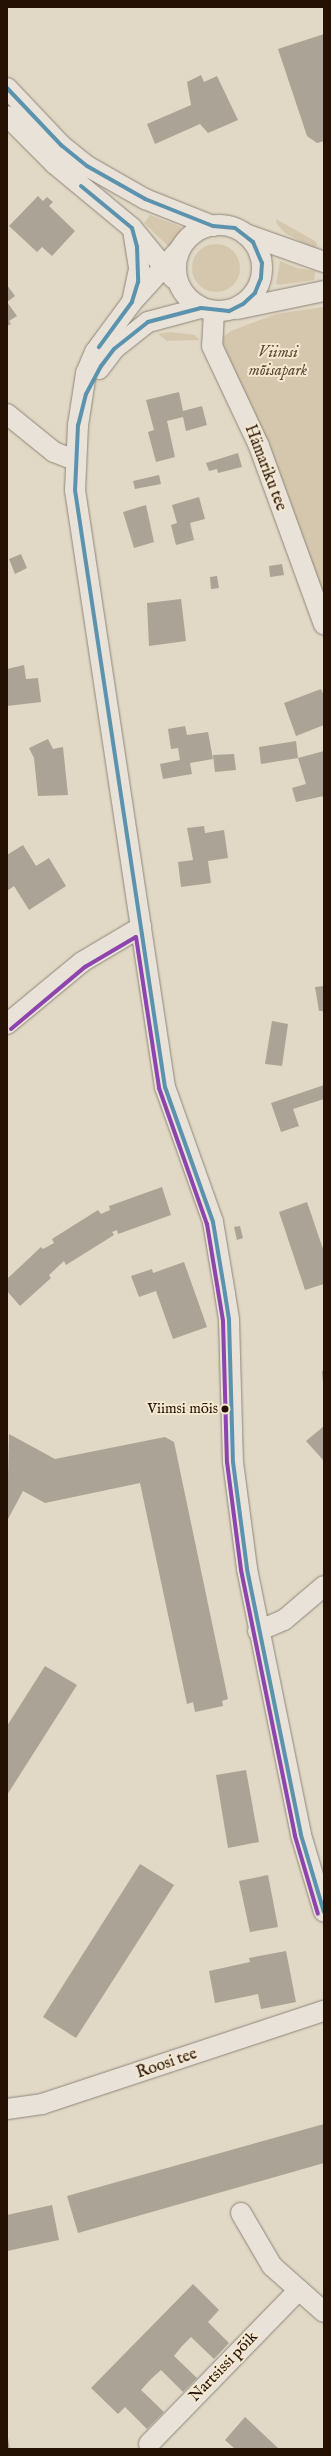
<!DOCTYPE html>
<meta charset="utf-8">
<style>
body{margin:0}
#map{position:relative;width:331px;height:2456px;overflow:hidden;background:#e1d8c5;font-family:"IM FELL English",serif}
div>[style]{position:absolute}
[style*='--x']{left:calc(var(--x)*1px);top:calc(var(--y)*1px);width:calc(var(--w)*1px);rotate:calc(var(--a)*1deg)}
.green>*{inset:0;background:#d5c7ad}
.round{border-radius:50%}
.building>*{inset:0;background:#aba396}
.roads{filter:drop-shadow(0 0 1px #8e867a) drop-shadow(0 0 1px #8e867a)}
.minor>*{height:20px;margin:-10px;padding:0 10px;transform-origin:10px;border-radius:10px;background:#e8e2d9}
.minor>.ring{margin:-10px;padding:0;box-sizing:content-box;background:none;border:20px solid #e8e2d9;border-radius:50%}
.bus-1>*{height:4px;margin:-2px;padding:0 2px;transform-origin:2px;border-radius:2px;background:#5b93ae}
.bus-2>*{height:4px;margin:-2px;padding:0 2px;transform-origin:2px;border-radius:2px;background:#8e44ad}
.dots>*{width:11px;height:11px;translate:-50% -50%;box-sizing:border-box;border:2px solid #f4e8d1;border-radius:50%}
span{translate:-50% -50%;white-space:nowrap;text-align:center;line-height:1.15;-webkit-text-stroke:4px #f4e8d1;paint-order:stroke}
.bus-label{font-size:15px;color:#241103}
.right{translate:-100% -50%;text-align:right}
.park-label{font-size:16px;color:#5f4c38;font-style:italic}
.street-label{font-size:16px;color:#241103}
.frame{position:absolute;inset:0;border:8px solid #241103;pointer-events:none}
</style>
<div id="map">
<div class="green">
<div style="clip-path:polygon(150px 215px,181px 227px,182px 230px,169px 247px,144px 223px)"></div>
<div style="clip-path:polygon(276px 219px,315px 241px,318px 246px,312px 248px,285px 233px,277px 224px)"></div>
<div class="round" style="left:192px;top:244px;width:48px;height:48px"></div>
<div style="clip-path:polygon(280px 261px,297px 268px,315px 271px,314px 280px,279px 285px,276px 283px)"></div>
<div style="clip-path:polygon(324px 307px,324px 600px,221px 338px,231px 331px,276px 314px)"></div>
<div style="clip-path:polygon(170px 332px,195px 335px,199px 340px,167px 341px,158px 334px)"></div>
</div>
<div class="building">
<div style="clip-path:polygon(324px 34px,324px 141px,317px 143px,307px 136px,278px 49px)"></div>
<div style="clip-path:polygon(201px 75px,204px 82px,217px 76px,238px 120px,208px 133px,200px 124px,155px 144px,147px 124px,191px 105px,187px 82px)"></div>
<div style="clip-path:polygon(38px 196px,43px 201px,47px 197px,53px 202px,49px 206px,75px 231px,52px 256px,42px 247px,37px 252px,9px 226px)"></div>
<div style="clip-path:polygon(7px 285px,15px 296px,7px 302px,17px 316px,9px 321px,11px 324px,7px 326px)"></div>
<div style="clip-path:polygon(179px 392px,183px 411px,202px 406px,207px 425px,186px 431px,183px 417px,167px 421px,175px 457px,156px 462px,148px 432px,154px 430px,146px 400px)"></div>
<div style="clip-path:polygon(238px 453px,242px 467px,218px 473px,217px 469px,209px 471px,206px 463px)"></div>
<div style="clip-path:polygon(159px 475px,161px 484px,135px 489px,133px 481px)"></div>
<div style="clip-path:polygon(199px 497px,205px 519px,190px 523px,194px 540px,176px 545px,171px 525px,177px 523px,172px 505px)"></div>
<div style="clip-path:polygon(146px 505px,154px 542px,134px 548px,123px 512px)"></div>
<div style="clip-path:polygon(21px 554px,27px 568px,15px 574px,9px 559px)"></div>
<div style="clip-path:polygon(282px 564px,284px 575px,270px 577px,269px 566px)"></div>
<div style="clip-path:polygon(217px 576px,219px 588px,211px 589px,210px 577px)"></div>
<div style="clip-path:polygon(181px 599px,186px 641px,149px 646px,147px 603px)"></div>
<div style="clip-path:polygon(24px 665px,26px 679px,38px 678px,41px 702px,7px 706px,7px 669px)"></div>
<div style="clip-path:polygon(321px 689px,324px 696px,324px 725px,296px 736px,284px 703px)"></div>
<div style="clip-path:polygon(185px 726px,187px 735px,208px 732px,213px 759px,190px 763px,192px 774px,163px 779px,160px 764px,180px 760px,178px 748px,171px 749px,168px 729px)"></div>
<div style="clip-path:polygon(48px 739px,53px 749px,63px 747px,68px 795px,38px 796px,34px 758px,29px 748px)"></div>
<div style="clip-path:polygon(296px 741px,298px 758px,324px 751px,324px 796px,296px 802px,292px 788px,306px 784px,298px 758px,261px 764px,259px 747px)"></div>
<div style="clip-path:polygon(234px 754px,236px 770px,215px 772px,213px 755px)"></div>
<div style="clip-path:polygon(204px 826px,205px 833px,224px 830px,228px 858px,208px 861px,211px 883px,181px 887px,178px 862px,193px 860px,187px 828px)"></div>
<div style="clip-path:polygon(23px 845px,36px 866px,49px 858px,66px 886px,29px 910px,14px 886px,7px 891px,7px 855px)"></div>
<div style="clip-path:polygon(324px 986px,324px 1011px,319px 1011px,315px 987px)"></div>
<div style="clip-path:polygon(272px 1021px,288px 1024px,282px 1066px,265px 1064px)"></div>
<div style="clip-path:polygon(324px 1085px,324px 1099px,293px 1109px,299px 1126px,281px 1132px,271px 1103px)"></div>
<div style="clip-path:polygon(162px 1187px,171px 1215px,118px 1234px,117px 1230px,112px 1232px,114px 1235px,66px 1265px,64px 1261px,49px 1275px,51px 1278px,20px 1306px,7px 1291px,7px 1279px,41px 1247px,43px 1249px,54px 1243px,52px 1239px,98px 1210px,101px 1214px,110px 1210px,109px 1206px)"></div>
<div style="clip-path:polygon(307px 1202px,324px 1252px,324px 1284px,305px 1290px,279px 1212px)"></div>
<div style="clip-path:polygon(240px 1226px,243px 1238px,237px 1240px,234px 1227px)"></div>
<div style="clip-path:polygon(184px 1262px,207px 1327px,173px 1339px,156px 1291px,139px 1297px,131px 1276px,152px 1269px,153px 1273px)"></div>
<div style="clip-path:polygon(322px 1371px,324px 1371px,324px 1383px,323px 1383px)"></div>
<div style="clip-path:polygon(324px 1426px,324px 1461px,306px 1441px)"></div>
<div style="clip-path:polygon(9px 1434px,55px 1459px,165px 1437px,174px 1442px,228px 1699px,222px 1701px,223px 1706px,195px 1712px,193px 1702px,187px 1704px,140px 1483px,45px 1503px,23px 1491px,7px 1521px)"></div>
<div style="clip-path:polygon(45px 1666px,77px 1685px,7px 1795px,7px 1726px)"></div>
<div style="clip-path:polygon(246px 1770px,259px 1842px,228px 1848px,216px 1775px)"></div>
<div style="clip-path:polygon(140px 1864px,174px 1885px,76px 2038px,43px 2017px)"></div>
<div style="clip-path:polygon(268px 1875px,278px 1927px,250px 1932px,239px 1881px)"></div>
<div style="clip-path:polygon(286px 1951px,296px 2002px,261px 2009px,258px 1994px,215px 2003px,209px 1971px,250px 1962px,249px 1958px)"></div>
<div style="clip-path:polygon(324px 2124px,324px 2163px,78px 2233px,67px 2196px)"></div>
<div style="clip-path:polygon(52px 2205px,59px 2240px,7px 2251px,7px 2215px)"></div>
<div style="clip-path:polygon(193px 2284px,219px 2310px,208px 2322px,229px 2343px,214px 2359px,191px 2337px,182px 2346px,174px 2356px,197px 2378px,183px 2392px,161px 2370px,151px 2379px,141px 2390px,164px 2412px,147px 2429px,125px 2407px,118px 2414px,91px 2388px)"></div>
<div style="clip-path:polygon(245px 2417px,279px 2449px,235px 2449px,225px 2440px)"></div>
<div style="clip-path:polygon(7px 2438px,8px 2438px,10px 2449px,7px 2449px)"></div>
</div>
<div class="roads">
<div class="minor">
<div style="--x:7;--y:88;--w:79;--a:46.5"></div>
<div style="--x:61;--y:145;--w:33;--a:39"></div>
<div style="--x:87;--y:166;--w:67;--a:29.6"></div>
<div style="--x:145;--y:199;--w:73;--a:21.7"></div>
<div style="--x:7;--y:116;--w:68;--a:45"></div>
<div style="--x:55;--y:164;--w:100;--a:39.7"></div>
<div style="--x:132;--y:228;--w:65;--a:50.6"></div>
<div class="ring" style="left:176px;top:225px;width:66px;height:66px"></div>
<div style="--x:245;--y:234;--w:84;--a:19.5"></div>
<div style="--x:181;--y:248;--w:73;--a:132.2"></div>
<div style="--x:132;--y:302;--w:62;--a:126.5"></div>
<div style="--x:95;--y:352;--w:23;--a:113"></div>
<div style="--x:86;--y:373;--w:53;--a:98.7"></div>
<div style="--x:78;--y:425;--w:65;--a:92.6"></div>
<div style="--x:75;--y:490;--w:604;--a:81.43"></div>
<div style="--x:165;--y:1087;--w:143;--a:70.4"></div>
<div style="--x:213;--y:1222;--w:73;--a:80.5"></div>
<div style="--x:225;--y:1294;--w:26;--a:81"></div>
<div style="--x:229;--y:1320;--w:142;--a:88.4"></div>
<div style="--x:233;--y:1462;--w:108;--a:82.5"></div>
<div style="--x:247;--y:1569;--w:271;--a:78.5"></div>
<div style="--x:301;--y:1835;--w:80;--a:73.4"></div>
<div style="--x:132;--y:302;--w:35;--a:-78"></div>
<div style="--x:139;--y:268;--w:39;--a:-99"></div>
<div style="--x:237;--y:309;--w:89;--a:-11.7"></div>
<div style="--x:214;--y:311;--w:35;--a:93"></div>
<div style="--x:212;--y:346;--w:110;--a:64.8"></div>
<div style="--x:259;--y:446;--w:190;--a:70"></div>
<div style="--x:99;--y:369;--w:25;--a:-53"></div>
<div style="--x:114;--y:349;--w:43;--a:-38.5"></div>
<div style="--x:148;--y:322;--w:55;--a:-14.8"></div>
<div style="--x:7;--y:414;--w:60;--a:39"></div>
<div style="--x:54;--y:452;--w:22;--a:21"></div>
<div style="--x:7;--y:1024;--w:97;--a:-39.6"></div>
<div style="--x:82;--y:962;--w:69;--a:-30.7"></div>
<div style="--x:258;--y:1631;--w:28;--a:-23"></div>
<div style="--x:284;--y:1620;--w:52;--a:-40.4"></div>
<div style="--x:7;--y:2109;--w:35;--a:-8"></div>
<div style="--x:42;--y:2104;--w:297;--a:-18.3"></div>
<div style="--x:241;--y:2213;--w:61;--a:59.7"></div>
<div style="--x:272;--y:2266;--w:69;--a:41.5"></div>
<div style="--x:149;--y:2444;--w:215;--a:-45.8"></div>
</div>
</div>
<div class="bus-1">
<div style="--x:7;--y:88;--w:79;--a:46.5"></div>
<div style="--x:61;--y:145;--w:33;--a:39"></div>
<div style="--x:87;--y:166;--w:67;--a:29.6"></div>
<div style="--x:145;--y:199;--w:73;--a:21.7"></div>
<div style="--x:213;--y:226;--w:22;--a:5"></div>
<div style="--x:235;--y:228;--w:23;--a:38"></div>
<div style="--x:253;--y:242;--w:23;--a:67"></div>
<div style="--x:262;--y:263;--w:15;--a:94"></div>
<div style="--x:261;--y:278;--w:16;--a:112"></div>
<div style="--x:255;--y:293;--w:16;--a:137"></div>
<div style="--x:243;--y:304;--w:16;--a:153"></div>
<div style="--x:229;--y:311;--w:28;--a:-174"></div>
<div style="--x:201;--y:308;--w:55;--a:165.2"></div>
<div style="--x:148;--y:322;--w:43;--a:141.5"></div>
<div style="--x:114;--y:349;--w:21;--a:127"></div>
<div style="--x:101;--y:366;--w:32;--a:118"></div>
<div style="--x:86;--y:394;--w:32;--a:104"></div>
<div style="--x:78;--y:425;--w:65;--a:92.6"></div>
<div style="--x:75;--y:490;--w:604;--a:81.43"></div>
<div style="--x:165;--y:1087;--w:143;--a:70.4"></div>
<div style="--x:213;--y:1222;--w:73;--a:80.5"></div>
<div style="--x:225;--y:1294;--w:26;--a:81"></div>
<div style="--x:229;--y:1320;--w:142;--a:88.4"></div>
<div style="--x:233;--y:1462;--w:108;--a:82.5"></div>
<div style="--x:247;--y:1569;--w:271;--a:78.5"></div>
<div style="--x:301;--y:1835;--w:80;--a:73.4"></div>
<div style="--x:81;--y:186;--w:66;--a:39.5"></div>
<div style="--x:132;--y:228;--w:20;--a:75"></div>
<div style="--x:137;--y:247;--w:35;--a:88"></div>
<div style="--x:138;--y:282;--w:21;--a:107"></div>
<div style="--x:132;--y:302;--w:56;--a:126.3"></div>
</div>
<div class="bus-2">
<div style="--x:11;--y:1029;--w:97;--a:-40"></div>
<div style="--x:85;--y:967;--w:59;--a:-30.5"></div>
<div style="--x:136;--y:937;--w:153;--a:81.3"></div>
<div style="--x:159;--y:1088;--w:144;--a:70.6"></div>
<div style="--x:207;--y:1224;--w:98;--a:80.6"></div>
<div style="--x:223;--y:1321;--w:141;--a:88.4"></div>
<div style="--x:227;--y:1462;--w:109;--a:82.6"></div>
<div style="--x:241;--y:1570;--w:271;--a:78.5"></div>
<div style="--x:295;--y:1836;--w:81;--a:73.6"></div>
</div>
<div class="dots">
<div style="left:225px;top:1409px;background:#241103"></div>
</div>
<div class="bus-label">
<span class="right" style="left:218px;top:1409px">Viimsi mõis</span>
</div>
<div class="park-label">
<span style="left:278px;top:362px">Viimsi<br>mõisapark</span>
</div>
<div class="street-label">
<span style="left:265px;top:468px;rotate:69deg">Hämariku tee</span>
<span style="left:167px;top:2064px;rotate:-19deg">Roosi tee</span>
<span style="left:224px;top:2367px;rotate:-46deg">Nartsissi põik</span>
</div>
<div class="frame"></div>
</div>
